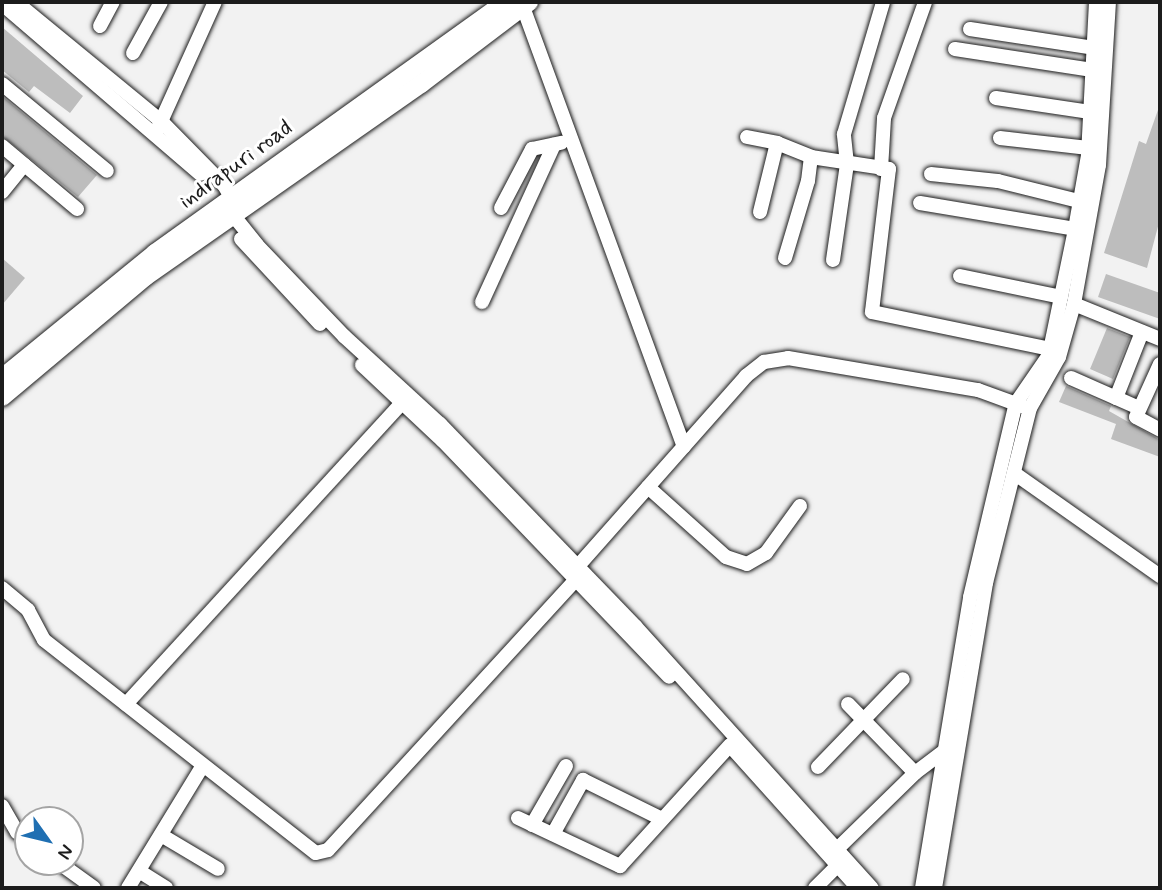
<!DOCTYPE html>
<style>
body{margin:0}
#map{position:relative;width:1162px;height:890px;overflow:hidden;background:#f2f2f2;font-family:Mynerve,sans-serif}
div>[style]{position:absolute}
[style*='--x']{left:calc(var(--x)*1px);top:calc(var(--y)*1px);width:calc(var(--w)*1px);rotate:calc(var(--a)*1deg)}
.building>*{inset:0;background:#bdbdbd}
.roads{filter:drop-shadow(0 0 2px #1c1c1c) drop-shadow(0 0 2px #1c1c1c)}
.minor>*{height:14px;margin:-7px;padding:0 7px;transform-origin:7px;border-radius:7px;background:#fff}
.major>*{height:18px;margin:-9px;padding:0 9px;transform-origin:9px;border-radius:9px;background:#fff}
span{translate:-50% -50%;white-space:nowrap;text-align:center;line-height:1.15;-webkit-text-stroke:6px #fff;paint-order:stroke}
.street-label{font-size:23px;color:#1c1c1c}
.frame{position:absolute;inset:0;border:4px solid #1c1c1c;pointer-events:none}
.north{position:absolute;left:14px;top:806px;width:70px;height:70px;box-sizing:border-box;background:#fff;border:2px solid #a4a4a4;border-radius:50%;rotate:124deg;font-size:19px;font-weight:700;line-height:28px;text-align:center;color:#1c1c1c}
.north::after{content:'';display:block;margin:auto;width:24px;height:32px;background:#1f6fb2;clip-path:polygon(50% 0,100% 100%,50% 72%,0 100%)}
</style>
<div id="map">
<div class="building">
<div style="clip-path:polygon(2px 27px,83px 96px,70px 113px,34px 86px,29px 92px,2px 70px)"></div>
<div style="clip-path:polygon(2px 96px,97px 175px,78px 197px,2px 136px)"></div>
<div style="clip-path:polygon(1159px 107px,1160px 219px,1147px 268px,1104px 253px,1139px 141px,1146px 144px)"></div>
<div style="clip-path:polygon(2px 258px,25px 278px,2px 305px)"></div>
<div style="clip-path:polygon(1106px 274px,1160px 293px,1160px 319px,1098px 297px)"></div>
<div style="clip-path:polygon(1107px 328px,1130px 337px,1113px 379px,1090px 369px)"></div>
<div style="clip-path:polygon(1066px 386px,1111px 406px,1109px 411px,1160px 440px,1160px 457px,1111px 439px,1116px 424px,1059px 402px)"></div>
</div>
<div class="roads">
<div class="minor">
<div style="--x:16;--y:2;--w:189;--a:39.4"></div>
<div style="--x:162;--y:122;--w:88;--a:45.5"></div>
<div style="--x:224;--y:185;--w:16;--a:60"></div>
<div style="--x:232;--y:199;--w:16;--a:86"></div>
<div style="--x:233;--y:215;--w:38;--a:51"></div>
<div style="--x:257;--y:245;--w:127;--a:46.3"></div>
<div style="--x:345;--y:337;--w:129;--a:42.5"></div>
<div style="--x:440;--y:424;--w:281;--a:46"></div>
<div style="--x:635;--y:626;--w:353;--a:47.9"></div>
<div style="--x:2;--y:4;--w:261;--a:40.6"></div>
<div style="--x:523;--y:7;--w:468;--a:69.9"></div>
<div style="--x:100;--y:26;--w:27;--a:-62"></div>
<div style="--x:970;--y:29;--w:125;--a:8.7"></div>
<div style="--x:955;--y:49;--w:139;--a:8.7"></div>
<div style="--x:133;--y:53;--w:58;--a:-61.2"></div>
<div style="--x:2;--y:84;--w:136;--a:39.6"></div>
<div style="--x:996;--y:98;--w:95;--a:8.5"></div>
<div style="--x:158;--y:128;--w:138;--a:-65.7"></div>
<div style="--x:747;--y:137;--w:31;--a:11"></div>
<div style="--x:777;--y:143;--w:37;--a:22"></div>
<div style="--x:811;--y:157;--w:79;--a:8.7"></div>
<div style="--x:889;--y:169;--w:144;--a:96.8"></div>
<div style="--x:872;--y:312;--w:182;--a:11.7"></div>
<div style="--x:1000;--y:138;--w:89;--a:6.5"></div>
<div style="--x:2;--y:146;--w:98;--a:40"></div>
<div style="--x:881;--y:169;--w:51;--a:-86.6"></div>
<div style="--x:884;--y:118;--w:123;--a:-70.5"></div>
<div style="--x:931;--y:174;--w:67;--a:6"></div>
<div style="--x:998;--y:181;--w:83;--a:13.9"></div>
<div style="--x:2;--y:192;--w:35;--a:-51"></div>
<div style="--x:920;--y:203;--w:157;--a:9.5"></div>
<div style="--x:501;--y:208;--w:67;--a:-62.3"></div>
<div style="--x:532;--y:149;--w:30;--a:-12"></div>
<div style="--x:760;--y:212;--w:71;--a:-76.2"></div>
<div style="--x:241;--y:239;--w:116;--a:47.1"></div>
<div style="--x:785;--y:258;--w:80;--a:-73.4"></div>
<div style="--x:808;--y:181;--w:24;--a:-83"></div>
<div style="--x:833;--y:260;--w:97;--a:-81.7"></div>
<div style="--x:847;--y:164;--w:30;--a:-96"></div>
<div style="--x:844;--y:134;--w:138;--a:-73.5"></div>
<div style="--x:960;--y:276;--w:103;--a:11.7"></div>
<div style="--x:482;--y:302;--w:173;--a:-65.4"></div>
<div style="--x:1074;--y:304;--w:93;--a:22.1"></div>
<div style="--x:1160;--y:364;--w:58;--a:114.4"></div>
<div style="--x:1136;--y:417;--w:27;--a:28"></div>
<div style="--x:362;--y:365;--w:110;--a:43.2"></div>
<div style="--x:442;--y:440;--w:328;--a:46.2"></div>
<div style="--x:1071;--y:378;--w:74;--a:23.8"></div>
<div style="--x:1116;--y:398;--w:71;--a:-68.5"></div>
<div style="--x:1014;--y:473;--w:179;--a:35.2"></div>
<div style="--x:648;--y:487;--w:105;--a:41.9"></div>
<div style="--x:726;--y:557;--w:22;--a:18"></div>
<div style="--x:747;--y:564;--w:22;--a:-30"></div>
<div style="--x:766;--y:553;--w:58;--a:-54.1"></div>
<div style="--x:578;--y:566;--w:254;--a:-48.5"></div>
<div style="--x:746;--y:376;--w:23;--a:-38"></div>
<div style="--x:764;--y:362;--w:24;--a:-9"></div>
<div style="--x:788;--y:358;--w:193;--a:9.6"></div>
<div style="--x:978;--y:390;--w:47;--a:20"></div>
<div style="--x:2;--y:588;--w:34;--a:40"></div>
<div style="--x:28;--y:610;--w:34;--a:62"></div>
<div style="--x:44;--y:640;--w:345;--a:38.1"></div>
<div style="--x:316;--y:853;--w:12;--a:-14"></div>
<div style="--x:328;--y:850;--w:366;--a:-47.5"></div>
<div style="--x:126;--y:704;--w:408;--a:-47.5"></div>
<div style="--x:848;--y:704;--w:96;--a:45.8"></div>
<div style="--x:734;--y:750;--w:186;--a:48.1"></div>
<div style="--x:818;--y:767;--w:122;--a:-46"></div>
<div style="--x:2;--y:806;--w:30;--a:60"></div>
<div style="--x:17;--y:832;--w:14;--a:36"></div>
<div style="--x:518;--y:818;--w:113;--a:25.2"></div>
<div style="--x:620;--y:866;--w:164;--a:-47.7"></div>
<div style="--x:532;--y:825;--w:68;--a:-60"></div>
<div style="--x:553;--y:834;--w:62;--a:-60.9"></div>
<div style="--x:583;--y:780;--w:86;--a:26.3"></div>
<div style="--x:161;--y:835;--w:66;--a:30.8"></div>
<div style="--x:832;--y:854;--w:116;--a:-44.3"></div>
<div style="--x:915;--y:773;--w:41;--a:-37.1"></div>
<div style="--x:58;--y:862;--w:44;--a:35.8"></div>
<div style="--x:139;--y:871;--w:32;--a:32"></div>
<div style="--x:128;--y:888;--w:142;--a:-58.6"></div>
<div style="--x:815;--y:888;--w:31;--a:-45"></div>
<div style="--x:922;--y:888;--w:295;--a:-80.6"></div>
<div style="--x:970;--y:597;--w:199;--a:-76.7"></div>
<div style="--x:1016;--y:403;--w:58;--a:-55.5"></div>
<div style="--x:1049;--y:355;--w:129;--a:-78.3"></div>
<div style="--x:1075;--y:229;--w:75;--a:-80"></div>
<div style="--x:1088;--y:155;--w:153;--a:-87"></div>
<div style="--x:935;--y:888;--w:309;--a:-80.5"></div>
<div style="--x:986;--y:583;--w:180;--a:-75.9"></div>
<div style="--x:1030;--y:408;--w:59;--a:-60.4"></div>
<div style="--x:1059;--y:357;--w:55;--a:-74.2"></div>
<div style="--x:1074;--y:304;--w:141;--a:-79.8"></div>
<div style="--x:1099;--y:165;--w:163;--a:-86.5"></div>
</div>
<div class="major">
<div style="--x:2;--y:378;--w:198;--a:-39.2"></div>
<div style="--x:155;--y:253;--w:431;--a:-35.6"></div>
<div style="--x:2;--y:397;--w:187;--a:-40"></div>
<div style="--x:145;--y:277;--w:337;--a:-35"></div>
<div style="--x:421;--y:84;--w:136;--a:-37.2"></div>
</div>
</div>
<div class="street-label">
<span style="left:236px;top:165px;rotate:-36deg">indrapuri road</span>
</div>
<div class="frame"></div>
<div class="north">N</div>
</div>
